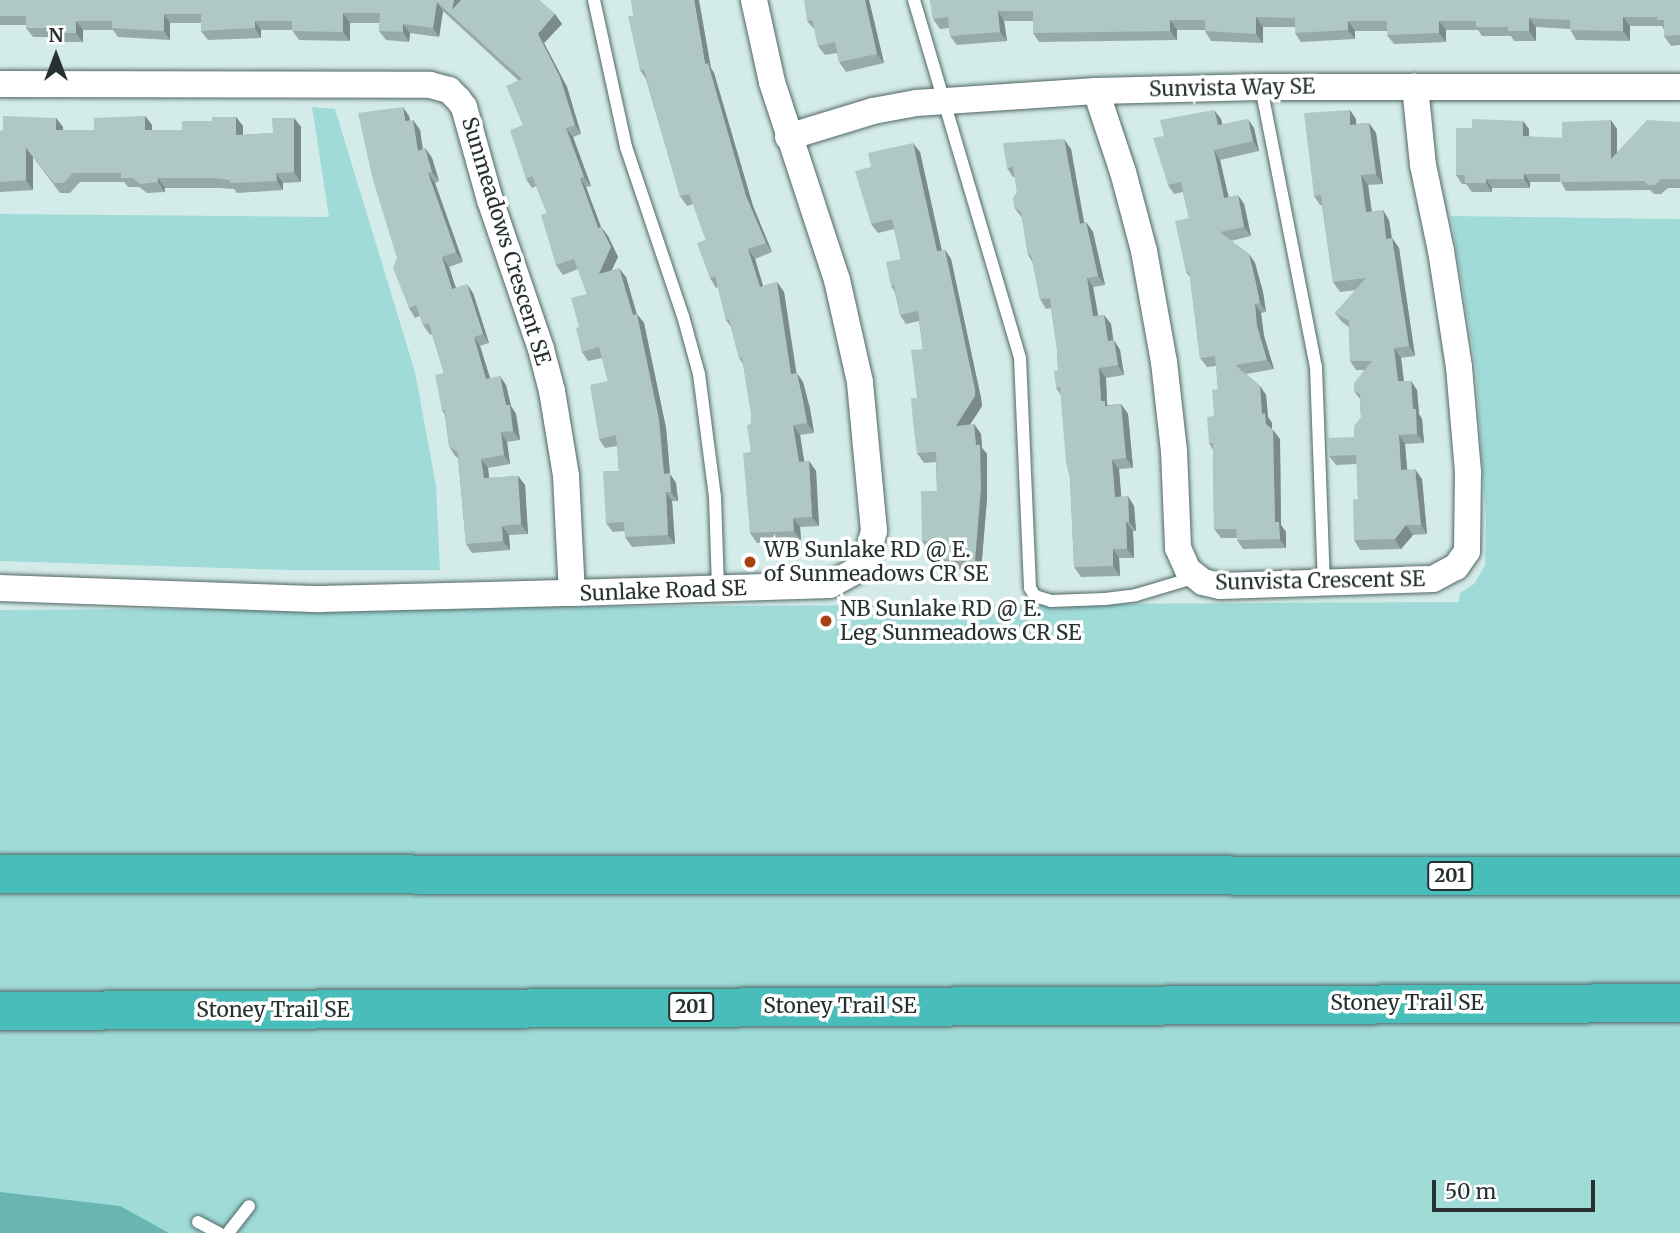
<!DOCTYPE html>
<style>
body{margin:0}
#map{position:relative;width:1680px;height:1233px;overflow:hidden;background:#d3ebe9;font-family:Merriweather,serif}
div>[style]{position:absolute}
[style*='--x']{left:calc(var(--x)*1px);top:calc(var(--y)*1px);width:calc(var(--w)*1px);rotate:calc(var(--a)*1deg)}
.green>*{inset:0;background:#a0dbd8}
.water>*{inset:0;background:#68b5b2}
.roads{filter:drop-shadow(0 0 2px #526766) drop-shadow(0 0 2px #526766)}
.lane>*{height:12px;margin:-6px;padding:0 6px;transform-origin:6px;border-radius:6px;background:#fff}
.street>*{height:26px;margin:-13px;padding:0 13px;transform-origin:13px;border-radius:13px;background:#fff}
.highway>*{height:38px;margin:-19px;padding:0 19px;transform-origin:19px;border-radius:19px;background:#49bdba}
.wall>*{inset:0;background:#96aba9}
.shaded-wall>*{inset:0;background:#7a8b8a}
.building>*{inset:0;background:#afc7c5}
.dots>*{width:19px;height:19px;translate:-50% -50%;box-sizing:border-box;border:4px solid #fff;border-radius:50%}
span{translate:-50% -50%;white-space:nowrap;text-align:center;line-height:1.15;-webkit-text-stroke:7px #fff;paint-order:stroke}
.shield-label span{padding:2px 5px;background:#fff;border:2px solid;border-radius:5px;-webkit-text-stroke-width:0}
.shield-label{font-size:19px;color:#283131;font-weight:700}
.street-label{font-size:21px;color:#283131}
.poi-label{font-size:21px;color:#283131}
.left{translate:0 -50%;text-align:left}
.north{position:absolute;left:21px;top:21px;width:70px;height:70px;-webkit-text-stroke:5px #fff;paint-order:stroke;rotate:0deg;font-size:19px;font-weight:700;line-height:28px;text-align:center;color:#283131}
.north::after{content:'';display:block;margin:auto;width:24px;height:32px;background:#283131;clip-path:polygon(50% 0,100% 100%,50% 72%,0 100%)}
.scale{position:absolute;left:1432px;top:1180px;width:163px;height:32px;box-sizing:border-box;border:4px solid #283131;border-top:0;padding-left:9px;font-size:21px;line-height:24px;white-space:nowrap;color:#283131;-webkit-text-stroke:5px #fff;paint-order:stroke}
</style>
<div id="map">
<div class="green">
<div style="clip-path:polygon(312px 107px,335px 109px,415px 372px,436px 486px,440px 570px,290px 570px,0 561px,0 214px,329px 217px)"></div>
<div style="clip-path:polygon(1451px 216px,1680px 219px,1680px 1233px,0 1233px,0 610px,1459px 602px,1460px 593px,1474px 584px,1485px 565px,1486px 521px,1476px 370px)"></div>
</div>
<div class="water">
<div style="clip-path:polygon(0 1192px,120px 1206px,169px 1233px,0 1233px)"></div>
</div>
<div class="roads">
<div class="lane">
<div style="--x:594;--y:0;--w:150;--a:77.7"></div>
<div style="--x:626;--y:147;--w:178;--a:71.4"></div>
<div style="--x:683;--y:316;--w:60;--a:74.6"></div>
<div style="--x:699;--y:374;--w:124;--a:82.6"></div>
<div style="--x:715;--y:497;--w:92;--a:88.1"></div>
<div style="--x:914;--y:0;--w:373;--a:73.5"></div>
<div style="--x:1020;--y:358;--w:230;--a:87.5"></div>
<div style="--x:1030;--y:588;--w:9;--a:58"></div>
<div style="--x:1035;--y:596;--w:17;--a:17"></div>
<div style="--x:1051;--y:601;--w:54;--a:-2.1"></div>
<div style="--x:1105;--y:599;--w:31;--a:-7"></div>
<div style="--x:1136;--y:595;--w:63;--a:-16.7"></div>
<div style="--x:1261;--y:87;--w:285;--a:78.9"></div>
<div style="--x:1316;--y:367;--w:216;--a:87.9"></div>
<div style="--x:198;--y:1222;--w:24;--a:28"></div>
<div style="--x:228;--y:1233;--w:34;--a:-52"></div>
</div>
<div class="street">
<div style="--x:0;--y:84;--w:430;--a:0.1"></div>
<div style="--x:430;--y:85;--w:20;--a:15"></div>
<div style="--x:449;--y:90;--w:13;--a:45"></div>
<div style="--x:458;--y:99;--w:10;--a:53"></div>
<div style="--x:464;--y:107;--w:97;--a:74.4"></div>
<div style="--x:490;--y:200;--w:157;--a:71.1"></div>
<div style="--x:541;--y:349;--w:43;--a:75.3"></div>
<div style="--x:552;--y:391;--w:86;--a:80.6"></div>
<div style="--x:566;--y:476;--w:117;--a:87.1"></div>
<div style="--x:1096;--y:91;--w:85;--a:71.6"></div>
<div style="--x:1123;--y:172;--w:82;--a:75.1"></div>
<div style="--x:1144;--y:251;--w:113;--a:79.8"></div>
<div style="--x:1164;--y:362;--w:90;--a:83.6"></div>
<div style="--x:1174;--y:451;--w:97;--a:87.6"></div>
<div style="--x:1178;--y:548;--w:24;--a:66"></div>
<div style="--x:1188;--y:570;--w:19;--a:39"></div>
<div style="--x:1203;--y:582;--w:18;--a:13"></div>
<div style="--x:1221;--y:586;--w:212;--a:-1.9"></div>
<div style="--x:1433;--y:579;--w:26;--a:-28"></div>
<div style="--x:1456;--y:567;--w:19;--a:-55"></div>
<div style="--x:1467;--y:551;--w:79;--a:-89.3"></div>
<div style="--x:1468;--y:472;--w:105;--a:-94.9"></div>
<div style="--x:1459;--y:367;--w:117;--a:-98.8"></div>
<div style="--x:1441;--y:251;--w:88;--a:-101.8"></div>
<div style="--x:1423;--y:165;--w:79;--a:-95.8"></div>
<div style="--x:788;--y:137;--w:89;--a:-17"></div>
<div style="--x:873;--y:111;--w:44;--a:-10.5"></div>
<div style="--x:916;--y:103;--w:180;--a:-3.8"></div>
<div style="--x:1096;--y:91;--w:165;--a:-1.4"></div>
<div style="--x:1261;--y:87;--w:419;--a:0"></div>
<div style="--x:0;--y:588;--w:320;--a:2"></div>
<div style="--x:320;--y:599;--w:252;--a:-1.4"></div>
<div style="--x:572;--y:593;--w:258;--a:-1.8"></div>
<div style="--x:830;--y:585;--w:31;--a:-29"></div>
<div style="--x:857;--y:570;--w:16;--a:-52"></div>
<div style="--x:867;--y:557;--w:27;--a:-75"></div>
<div style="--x:874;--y:531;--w:150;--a:-95.4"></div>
<div style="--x:860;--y:382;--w:105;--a:-102.7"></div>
<div style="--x:837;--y:280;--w:208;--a:-108.2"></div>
<div style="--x:772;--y:82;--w:84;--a:-102.4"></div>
</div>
<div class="highway">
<div style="--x:0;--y:874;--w:1680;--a:0.07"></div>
<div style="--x:0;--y:1011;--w:1680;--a:-0.27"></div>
</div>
</div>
<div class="wall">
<div style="clip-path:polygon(0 0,539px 0,555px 14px,562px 24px,544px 43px,567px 87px,581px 134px,573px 137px,591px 186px,586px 187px,601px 227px,608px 236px,618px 257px,612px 270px,626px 277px,637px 314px,644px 323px,666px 428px,670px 474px,676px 483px,678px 501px,672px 501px,675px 544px,632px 547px,625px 537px,625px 531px,613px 532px,606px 523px,619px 471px,617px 446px,605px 448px,599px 439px,608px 381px,602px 358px,588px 361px,582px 352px,579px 327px,587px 294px,578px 269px,563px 275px,556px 265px,547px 213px,536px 186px,532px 188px,526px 179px,523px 125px,519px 81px,443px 11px,439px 37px,410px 33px,409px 42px,386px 40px,379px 31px,380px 23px,350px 23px,350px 41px,299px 40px,292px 30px,261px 30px,261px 38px,208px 40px,201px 31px,201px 23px,170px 23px,170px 40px,118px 37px,113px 30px,83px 30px,83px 42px,59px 42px,56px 37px,33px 37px,26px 28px,26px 25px,0 25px)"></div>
<div style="clip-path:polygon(869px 0,884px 63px,846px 72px,839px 62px,837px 53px,825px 55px,818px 46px,815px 30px,807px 21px)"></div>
<div style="clip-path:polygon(930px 0,1680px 0,1680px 45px,1671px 46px,1664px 36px,1664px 30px,1662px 26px,1630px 26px,1630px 41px,1576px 40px,1570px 29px,1536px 27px,1536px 41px,1514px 41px,1511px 36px,1482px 36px,1478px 30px,1446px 30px,1446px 42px,1394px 44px,1387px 35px,1387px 31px,1355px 31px,1355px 39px,1301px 42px,1295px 33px,1295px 27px,1263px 27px,1263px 43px,1211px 41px,1205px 31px,1205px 30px,1177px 30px,1177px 40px,1039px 42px,1033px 33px,1033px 21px,1004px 21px,1007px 41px,957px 45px,950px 36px,949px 28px,940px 29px,933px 19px)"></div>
<div style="clip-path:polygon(633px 12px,711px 68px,714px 73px,753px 206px,772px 252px,755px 259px,763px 286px,777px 282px,784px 292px,796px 373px,803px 382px,810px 409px,814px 433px,800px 435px,804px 462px,809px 461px,816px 471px,819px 526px,800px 527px,801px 540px,757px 543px,750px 533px,751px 412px,743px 364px,739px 358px,731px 327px,726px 320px,718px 287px,716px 288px,710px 278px,706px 240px,693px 204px,687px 206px,680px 196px,646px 79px,640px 70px)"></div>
<div style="clip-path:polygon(145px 116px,152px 125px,152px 130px,182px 130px,212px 121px,236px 117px,243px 126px,243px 135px,273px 133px,294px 118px,301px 127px,301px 182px,283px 183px,283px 190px,237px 193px,234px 189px,219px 188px,165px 188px,165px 192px,147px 193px,139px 187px,128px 187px,124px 182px,80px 182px,70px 193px,60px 193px,33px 157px,33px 190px,0 192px,0 131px,56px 118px,63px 127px,63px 130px,94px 130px)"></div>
<div style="clip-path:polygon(409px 116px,410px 121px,413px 120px,420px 130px,423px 149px,425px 148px,432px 158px,439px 181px,435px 183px,463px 262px,449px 267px,456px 288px,473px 293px,489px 343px,480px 346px,490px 378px,506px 385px,511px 406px,516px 414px,520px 440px,507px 442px,510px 464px,488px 468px,489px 478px,518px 476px,525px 485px,528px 534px,509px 535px,510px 550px,472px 553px,466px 544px,458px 458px,455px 456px,449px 446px,445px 415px,442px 410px,444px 373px,432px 334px,430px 335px,423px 325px,420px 316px,415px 318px,409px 308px,397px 258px)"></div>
<div style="clip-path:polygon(1221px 119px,1222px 124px,1254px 128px,1259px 151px,1220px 160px,1228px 197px,1244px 204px,1251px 236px,1231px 241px,1249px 254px,1255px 263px,1263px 292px,1266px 312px,1261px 313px,1264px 336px,1274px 369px,1246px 374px,1260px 386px,1266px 395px,1268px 417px,1272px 423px,1272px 429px,1280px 439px,1281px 525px,1286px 532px,1286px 548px,1243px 549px,1237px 540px,1237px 538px,1221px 538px,1214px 529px,1213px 450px,1209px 443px,1214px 416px,1218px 389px,1216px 366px,1207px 367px,1200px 358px,1190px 277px,1186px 272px,1189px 218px,1183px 192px,1174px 194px,1168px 185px,1164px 136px)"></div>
<div style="clip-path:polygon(1356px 119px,1356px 124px,1369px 123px,1376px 133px,1383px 184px,1368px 185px,1372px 212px,1389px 220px,1392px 238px,1399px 248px,1415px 356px,1401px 358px,1404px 381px,1417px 390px,1419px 414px,1422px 419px,1424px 443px,1405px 444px,1407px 470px,1422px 479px,1427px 534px,1413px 535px,1401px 549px,1360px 550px,1354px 540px,1358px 499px,1357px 464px,1336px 465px,1329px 456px,1354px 437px,1361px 417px,1360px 399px,1354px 391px,1364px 370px,1356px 370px,1350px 361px,1349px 327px,1342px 322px,1335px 313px,1356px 290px,1340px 292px,1333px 282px,1322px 205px,1320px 205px,1314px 196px)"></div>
<div style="clip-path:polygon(1680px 122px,1680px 188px,1668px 188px,1661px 194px,1654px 194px,1650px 190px,1566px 191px,1561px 182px,1530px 182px,1530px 188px,1492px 188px,1492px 192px,1472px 192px,1466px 184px,1462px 184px,1456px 175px,1529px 129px,1529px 137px,1562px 138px,1617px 129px,1617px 153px)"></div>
<div style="clip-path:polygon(1071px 149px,1084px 223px,1086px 222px,1093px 232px,1105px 285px,1093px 287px,1098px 316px,1104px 315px,1111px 324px,1113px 340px,1120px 350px,1124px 375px,1106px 378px,1107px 404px,1108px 405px,1121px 404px,1128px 414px,1133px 468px,1119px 469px,1121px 497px,1134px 506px,1136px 531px,1133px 531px,1134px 558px,1119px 558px,1120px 576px,1081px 577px,1074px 567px,1070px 478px,1061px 395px,1056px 388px,1058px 370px,1057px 349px,1051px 308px,1046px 309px,1040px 299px,1033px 263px,1028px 255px,1022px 218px,1014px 207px,1017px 192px,1015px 177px,1013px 177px,1007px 168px)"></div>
<div style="clip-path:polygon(920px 152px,942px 251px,945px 250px,951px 259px,981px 398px,982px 406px,970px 425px,974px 424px,981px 434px,982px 448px,987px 454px,987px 498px,981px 571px,942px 568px,936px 559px,936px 551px,929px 551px,922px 541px,937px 491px,936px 462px,924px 463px,917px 453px,917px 398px,923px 349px,919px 321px,906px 324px,900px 315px,895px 292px,891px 286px,901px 259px,894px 229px,878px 233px,871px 224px,871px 167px)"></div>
</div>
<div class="shaded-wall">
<div style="clip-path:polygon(454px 0,462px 0,452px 10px)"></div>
<div style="clip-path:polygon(694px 0,699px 0,711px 68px,714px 73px,753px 206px,772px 252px,766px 243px,746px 196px,705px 64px)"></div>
<div style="clip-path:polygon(865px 0,869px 0,884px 63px,877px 54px)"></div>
<div style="clip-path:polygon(437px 2px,443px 11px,439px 37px,433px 28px)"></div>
<div style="clip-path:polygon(998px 11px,1004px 21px,1007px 41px,1000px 32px)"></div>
<div style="clip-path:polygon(343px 13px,350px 23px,350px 41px,343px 32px)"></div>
<div style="clip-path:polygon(164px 14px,170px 23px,170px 40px,164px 31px)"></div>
<div style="clip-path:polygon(555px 14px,562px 24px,544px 43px,567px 87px,581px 134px,575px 125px,538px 34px)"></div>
<div style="clip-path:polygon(1256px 17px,1263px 27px,1263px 43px,1256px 34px)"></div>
<div style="clip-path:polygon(1623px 17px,1630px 26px,1630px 41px,1623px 31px)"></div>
<div style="clip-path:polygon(1529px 18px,1536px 27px,1536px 41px,1529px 31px)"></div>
<div style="clip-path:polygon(1170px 20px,1177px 30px,1177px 40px,1170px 31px)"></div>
<div style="clip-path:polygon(76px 21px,83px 30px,83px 42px,76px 33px)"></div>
<div style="clip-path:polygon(255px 21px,261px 30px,261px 38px,255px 28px)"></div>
<div style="clip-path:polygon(1348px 21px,1355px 31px,1355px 39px,1348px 30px)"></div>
<div style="clip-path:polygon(1439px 21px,1446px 30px,1446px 42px,1439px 33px)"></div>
<div style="clip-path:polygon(403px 24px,410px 33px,409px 42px,403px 32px)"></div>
<div style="clip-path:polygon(403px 107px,409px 116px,412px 131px,405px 121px)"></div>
<div style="clip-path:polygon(1214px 110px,1221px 119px,1225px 135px,1218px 125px)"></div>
<div style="clip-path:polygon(1350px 110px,1356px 119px,1357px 134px,1350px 125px)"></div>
<div style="clip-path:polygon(145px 116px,152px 125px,152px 139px,145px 130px)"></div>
<div style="clip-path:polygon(236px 117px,243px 126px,243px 145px,236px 135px)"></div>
<div style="clip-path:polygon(56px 118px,63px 127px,63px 140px,56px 130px)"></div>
<div style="clip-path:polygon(294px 118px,301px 127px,301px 182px,294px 172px)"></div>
<div style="clip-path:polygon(1248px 119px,1254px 128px,1259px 151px,1253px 141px)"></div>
<div style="clip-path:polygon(413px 120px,420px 130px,424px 160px,418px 151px)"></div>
<div style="clip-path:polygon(1611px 120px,1617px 129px,1617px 168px,1611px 159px)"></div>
<div style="clip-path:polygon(1523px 121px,1529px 129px,1529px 145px,1523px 136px)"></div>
<div style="clip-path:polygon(1369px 123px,1376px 133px,1383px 184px,1376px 174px)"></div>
<div style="clip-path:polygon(566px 128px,573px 137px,591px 186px,584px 177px)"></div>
<div style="clip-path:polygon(1064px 139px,1071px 149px,1086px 233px,1080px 224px)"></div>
<div style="clip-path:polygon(913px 143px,920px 152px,944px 261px,937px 251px)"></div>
<div style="clip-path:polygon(26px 148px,33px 157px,33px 190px,26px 180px)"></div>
<div style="clip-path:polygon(425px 148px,432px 158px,439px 181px,432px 172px)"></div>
<div style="clip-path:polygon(1214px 150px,1220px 160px,1231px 207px,1224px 198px)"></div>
<div style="clip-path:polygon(276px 173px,283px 183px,283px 190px,277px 181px)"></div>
<div style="clip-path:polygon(428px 173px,435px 183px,463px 262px,456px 252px)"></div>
<div style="clip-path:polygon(1524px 174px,1530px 182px,1530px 188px,1524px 179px)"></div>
<div style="clip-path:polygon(1361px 175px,1368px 185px,1373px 222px,1366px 212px)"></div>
<div style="clip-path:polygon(158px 178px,165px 188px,165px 192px,158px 182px)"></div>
<div style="clip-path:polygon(580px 178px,586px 187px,605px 238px,598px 228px)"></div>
<div style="clip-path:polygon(1486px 179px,1492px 188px,1492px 192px,1486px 183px)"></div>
<div style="clip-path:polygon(1238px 195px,1244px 204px,1251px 236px,1244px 227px)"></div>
<div style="clip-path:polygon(1383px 210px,1389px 220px,1393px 248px,1386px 239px)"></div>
<div style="clip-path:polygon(1086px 222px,1093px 232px,1105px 285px,1098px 276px)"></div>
<div style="clip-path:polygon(601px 227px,608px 236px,618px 257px,605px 283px,599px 274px)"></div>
<div style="clip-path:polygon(1392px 238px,1399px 248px,1415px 356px,1409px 346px)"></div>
<div style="clip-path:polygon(748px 249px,755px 259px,766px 296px,760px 287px)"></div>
<div style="clip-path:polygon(945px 250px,951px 259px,981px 398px,982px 406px,963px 435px,956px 426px)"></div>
<div style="clip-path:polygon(1249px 254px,1255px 263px,1263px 292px,1266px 312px,1260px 303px)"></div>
<div style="clip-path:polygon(442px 257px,449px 267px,459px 298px,452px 289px)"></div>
<div style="clip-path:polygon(619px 268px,626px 277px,638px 320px,637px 314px,644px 323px,666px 428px,670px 474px,676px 483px,678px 501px,671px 492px,664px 474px,633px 315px)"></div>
<div style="clip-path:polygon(1087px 278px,1093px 287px,1100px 326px,1093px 316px)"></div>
<div style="clip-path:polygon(777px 282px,784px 292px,798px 383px,791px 374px)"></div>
<div style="clip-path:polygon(467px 284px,473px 293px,489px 343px,483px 334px)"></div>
<div style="clip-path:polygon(1255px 304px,1261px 313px,1264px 336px,1274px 369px,1267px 360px,1257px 326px)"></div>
<div style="clip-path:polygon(1104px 315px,1111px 324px,1115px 351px,1108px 341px)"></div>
<div style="clip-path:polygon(474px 337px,480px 346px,493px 388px,486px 379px)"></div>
<div style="clip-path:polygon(1114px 340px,1120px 350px,1124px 375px,1118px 365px)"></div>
<div style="clip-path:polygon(1394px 348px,1401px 358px,1405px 391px,1398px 381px)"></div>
<div style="clip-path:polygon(1099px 368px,1106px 378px,1107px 404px,1111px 410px,1112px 415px,1101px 401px)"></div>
<div style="clip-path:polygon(797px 373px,803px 382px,810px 409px,814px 433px,807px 423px)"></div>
<div style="clip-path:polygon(500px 376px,506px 385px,511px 406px,516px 414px,520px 440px,513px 431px,506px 405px)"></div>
<div style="clip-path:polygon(1411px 381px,1417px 390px,1419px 414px,1422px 419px,1424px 443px,1417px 434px,1413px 409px)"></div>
<div style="clip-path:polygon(1260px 386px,1266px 395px,1268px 417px,1272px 423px,1272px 433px,1266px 424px,1262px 414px)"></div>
<div style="clip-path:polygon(1121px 404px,1128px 414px,1133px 468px,1126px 458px)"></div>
<div style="clip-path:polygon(974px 424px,981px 434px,982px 448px,987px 454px,987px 498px,981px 571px,975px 561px,976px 445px)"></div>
<div style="clip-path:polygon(793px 425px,800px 435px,806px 472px,799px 462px)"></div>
<div style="clip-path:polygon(1273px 430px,1280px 439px,1281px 525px,1286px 532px,1286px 548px,1280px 539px,1275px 522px)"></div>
<div style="clip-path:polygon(501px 432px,507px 442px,510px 464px,504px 455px)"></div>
<div style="clip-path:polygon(1399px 435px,1405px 444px,1408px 479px,1401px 470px)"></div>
<div style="clip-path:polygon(481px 459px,488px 468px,490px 487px,484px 478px)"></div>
<div style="clip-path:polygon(1112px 460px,1119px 469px,1122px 506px,1115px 497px)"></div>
<div style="clip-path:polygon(809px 461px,816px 471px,819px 526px,812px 517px)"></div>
<div style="clip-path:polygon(1415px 469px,1422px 479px,1427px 534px,1421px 525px)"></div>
<div style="clip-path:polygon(518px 476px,525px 485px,528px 534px,521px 524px)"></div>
<div style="clip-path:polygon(666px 492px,672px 501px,675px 544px,668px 535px)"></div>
<div style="clip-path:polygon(1128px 496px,1134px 506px,1136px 531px,1129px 522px)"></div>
<div style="clip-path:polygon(793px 518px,800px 527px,801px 540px,794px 531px)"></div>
<div style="clip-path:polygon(1126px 522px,1133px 531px,1134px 558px,1127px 549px)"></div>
<div style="clip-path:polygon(1406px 525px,1413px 535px,1401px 549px,1395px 539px)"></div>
<div style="clip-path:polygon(502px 526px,509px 535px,510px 550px,503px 541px)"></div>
<div style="clip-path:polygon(1113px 549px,1119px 558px,1120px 576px,1113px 566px)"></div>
</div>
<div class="building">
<div style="clip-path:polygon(0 0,454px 0,452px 10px,461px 0,539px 0,555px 14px,538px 34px,560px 77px,575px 125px,566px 128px,584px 177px,580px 178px,598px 228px,601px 227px,611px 247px,599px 274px,619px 268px,633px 315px,637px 314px,659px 419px,664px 474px,670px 473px,671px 492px,666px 492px,668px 535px,625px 537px,624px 522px,606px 523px,603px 471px,619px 471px,616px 435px,599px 439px,590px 385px,608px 381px,599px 347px,582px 352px,576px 328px,579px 327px,571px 298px,587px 294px,574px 259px,556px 265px,541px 215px,547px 213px,532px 176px,526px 179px,510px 130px,523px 125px,506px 86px,522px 79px,437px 2px,433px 28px,403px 24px,403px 32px,379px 31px,380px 13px,343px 13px,343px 32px,292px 31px,292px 21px,255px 21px,255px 28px,201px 31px,201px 14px,164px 14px,164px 31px,112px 28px,112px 21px,76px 21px,76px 33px,53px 33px,53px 28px,26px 28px,26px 16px,0 16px)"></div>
<div style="clip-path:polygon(631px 0,694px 0,705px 64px,708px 63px,746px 196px,766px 243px,748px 249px,760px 287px,777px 282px,791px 374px,797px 373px,803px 400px,807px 423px,793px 425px,799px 462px,809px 461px,812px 517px,793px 518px,794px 531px,750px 533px,743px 453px,751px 452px,747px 425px,751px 424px,751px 412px,742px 357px,739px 358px,729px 319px,726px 320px,715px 276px,710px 278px,697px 243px,706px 240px,689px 194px,680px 196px,644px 70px,640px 70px,628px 16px,633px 16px)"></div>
<div style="clip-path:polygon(804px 0,865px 0,877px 54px,839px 62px,835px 42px,818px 46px,812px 20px,807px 21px)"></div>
<div style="clip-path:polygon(930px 0,1680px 0,1680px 35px,1664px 36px,1664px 20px,1657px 20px,1657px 17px,1623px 17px,1623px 31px,1570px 30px,1570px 20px,1529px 18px,1529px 31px,1508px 31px,1508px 27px,1476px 27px,1476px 21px,1439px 21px,1439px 33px,1387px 35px,1387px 21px,1348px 21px,1348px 30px,1295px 33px,1295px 18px,1256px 17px,1256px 34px,1205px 31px,1205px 20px,1170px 20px,1170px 31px,1033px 33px,1033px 11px,998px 11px,1000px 32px,950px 36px,948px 17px,933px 19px)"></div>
<div style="clip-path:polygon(403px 107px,405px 121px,413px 120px,418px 151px,425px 148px,432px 172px,428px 173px,456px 252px,442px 257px,452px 289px,467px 284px,483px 334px,474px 337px,486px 379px,500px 376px,506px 405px,510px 405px,513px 431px,501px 432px,504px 455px,481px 459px,484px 478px,518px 476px,521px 524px,502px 526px,503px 541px,466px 544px,458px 453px,449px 446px,445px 410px,442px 410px,435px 375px,444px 373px,429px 323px,423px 325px,416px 305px,409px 308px,393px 268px,397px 258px,373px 180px,358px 113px)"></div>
<div style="clip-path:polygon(1214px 110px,1218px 125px,1248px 119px,1253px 141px,1214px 150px,1224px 198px,1238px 195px,1244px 227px,1220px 232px,1249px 254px,1256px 283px,1260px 303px,1255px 304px,1257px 326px,1267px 360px,1235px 365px,1260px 386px,1262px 414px,1265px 413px,1266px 424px,1273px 430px,1275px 522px,1279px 522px,1280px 539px,1237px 540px,1236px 529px,1214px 529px,1213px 443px,1209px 443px,1207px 417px,1214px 416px,1212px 390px,1218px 389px,1215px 356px,1200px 358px,1189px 271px,1186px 272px,1175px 221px,1189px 218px,1181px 182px,1168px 185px,1153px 138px,1164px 136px,1160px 120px)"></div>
<div style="clip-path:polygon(1350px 110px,1350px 125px,1369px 123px,1376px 174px,1361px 175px,1366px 212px,1383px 210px,1386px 239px,1392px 238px,1409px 346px,1394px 348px,1398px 381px,1411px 381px,1413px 409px,1416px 409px,1417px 434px,1399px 435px,1401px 470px,1415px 469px,1421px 525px,1406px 525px,1395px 539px,1354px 540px,1353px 500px,1358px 499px,1356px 455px,1329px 456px,1328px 438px,1354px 437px,1354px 426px,1361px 417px,1360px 394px,1354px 391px,1354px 383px,1372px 361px,1350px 361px,1349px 321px,1335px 313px,1366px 278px,1333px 282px,1321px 195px,1314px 196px,1304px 113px)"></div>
<div style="clip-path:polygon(3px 116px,56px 118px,56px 130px,94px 130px,94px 118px,145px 116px,145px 130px,182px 130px,182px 121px,212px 121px,212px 117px,236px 117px,236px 135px,273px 133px,272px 118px,294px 118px,294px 172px,276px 173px,277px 181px,230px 183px,230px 180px,212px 178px,158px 178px,158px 182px,140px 184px,133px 178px,121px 178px,121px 173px,73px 173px,63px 183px,54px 183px,26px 148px,26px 180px,0 182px,0 131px,3px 131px)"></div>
<div style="clip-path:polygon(1472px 119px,1523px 121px,1523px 136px,1562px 138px,1562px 122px,1611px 120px,1611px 159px,1647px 120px,1680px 122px,1680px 179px,1661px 179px,1655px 185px,1648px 185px,1644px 181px,1560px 182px,1560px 174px,1524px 174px,1524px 179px,1486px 179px,1486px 183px,1465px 183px,1465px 175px,1456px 175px,1456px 128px,1472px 128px)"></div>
<div style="clip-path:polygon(1064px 139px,1080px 224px,1086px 222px,1098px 276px,1087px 278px,1093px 316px,1104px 315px,1108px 341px,1114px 340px,1118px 365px,1099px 368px,1101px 401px,1105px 401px,1105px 406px,1121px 404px,1126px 458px,1112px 460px,1115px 497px,1128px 496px,1129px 522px,1126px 522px,1127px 549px,1113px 549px,1113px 566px,1074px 567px,1070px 478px,1066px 463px,1060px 387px,1056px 388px,1054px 371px,1058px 370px,1057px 349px,1050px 298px,1040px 299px,1031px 255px,1028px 255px,1021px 212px,1014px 207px,1013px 198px,1017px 192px,1013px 167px,1007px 168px,1003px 143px)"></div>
<div style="clip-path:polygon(913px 143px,937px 251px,945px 250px,975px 389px,975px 396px,956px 426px,974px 424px,976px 445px,980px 445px,981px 489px,975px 561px,936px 559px,937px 542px,922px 541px,921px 491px,937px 491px,936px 452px,917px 453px,913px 423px,911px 398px,917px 398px,911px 350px,923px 349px,918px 311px,900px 315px,894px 285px,891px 286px,886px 262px,901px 259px,892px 219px,871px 224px,855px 171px,871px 167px,868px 153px)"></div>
</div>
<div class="dots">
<div style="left:750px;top:562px;background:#a74310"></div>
<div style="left:826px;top:621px;background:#a74310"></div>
</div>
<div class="shield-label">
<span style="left:1450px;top:876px">201</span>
<span style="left:691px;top:1007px">201</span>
</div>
<div class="street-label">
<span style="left:1232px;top:88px;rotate:-1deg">Sunvista Way SE</span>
<span style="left:506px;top:241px;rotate:73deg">Sunmeadows Crescent SE</span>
<span style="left:1320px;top:581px;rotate:-1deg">Sunvista Crescent SE</span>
<span style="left:663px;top:591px;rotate:-2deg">Sunlake Road SE</span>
<span style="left:1407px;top:1003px">Stoney Trail SE</span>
<span style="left:840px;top:1006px">Stoney Trail SE</span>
<span style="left:273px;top:1010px">Stoney Trail SE</span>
</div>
<div class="poi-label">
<span class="left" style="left:764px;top:562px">WB Sunlake RD @ E.<br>of Sunmeadows CR SE</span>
<span class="left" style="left:840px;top:621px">NB Sunlake RD @ E.<br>Leg Sunmeadows CR SE</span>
</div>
<div class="north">N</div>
<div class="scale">50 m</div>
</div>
